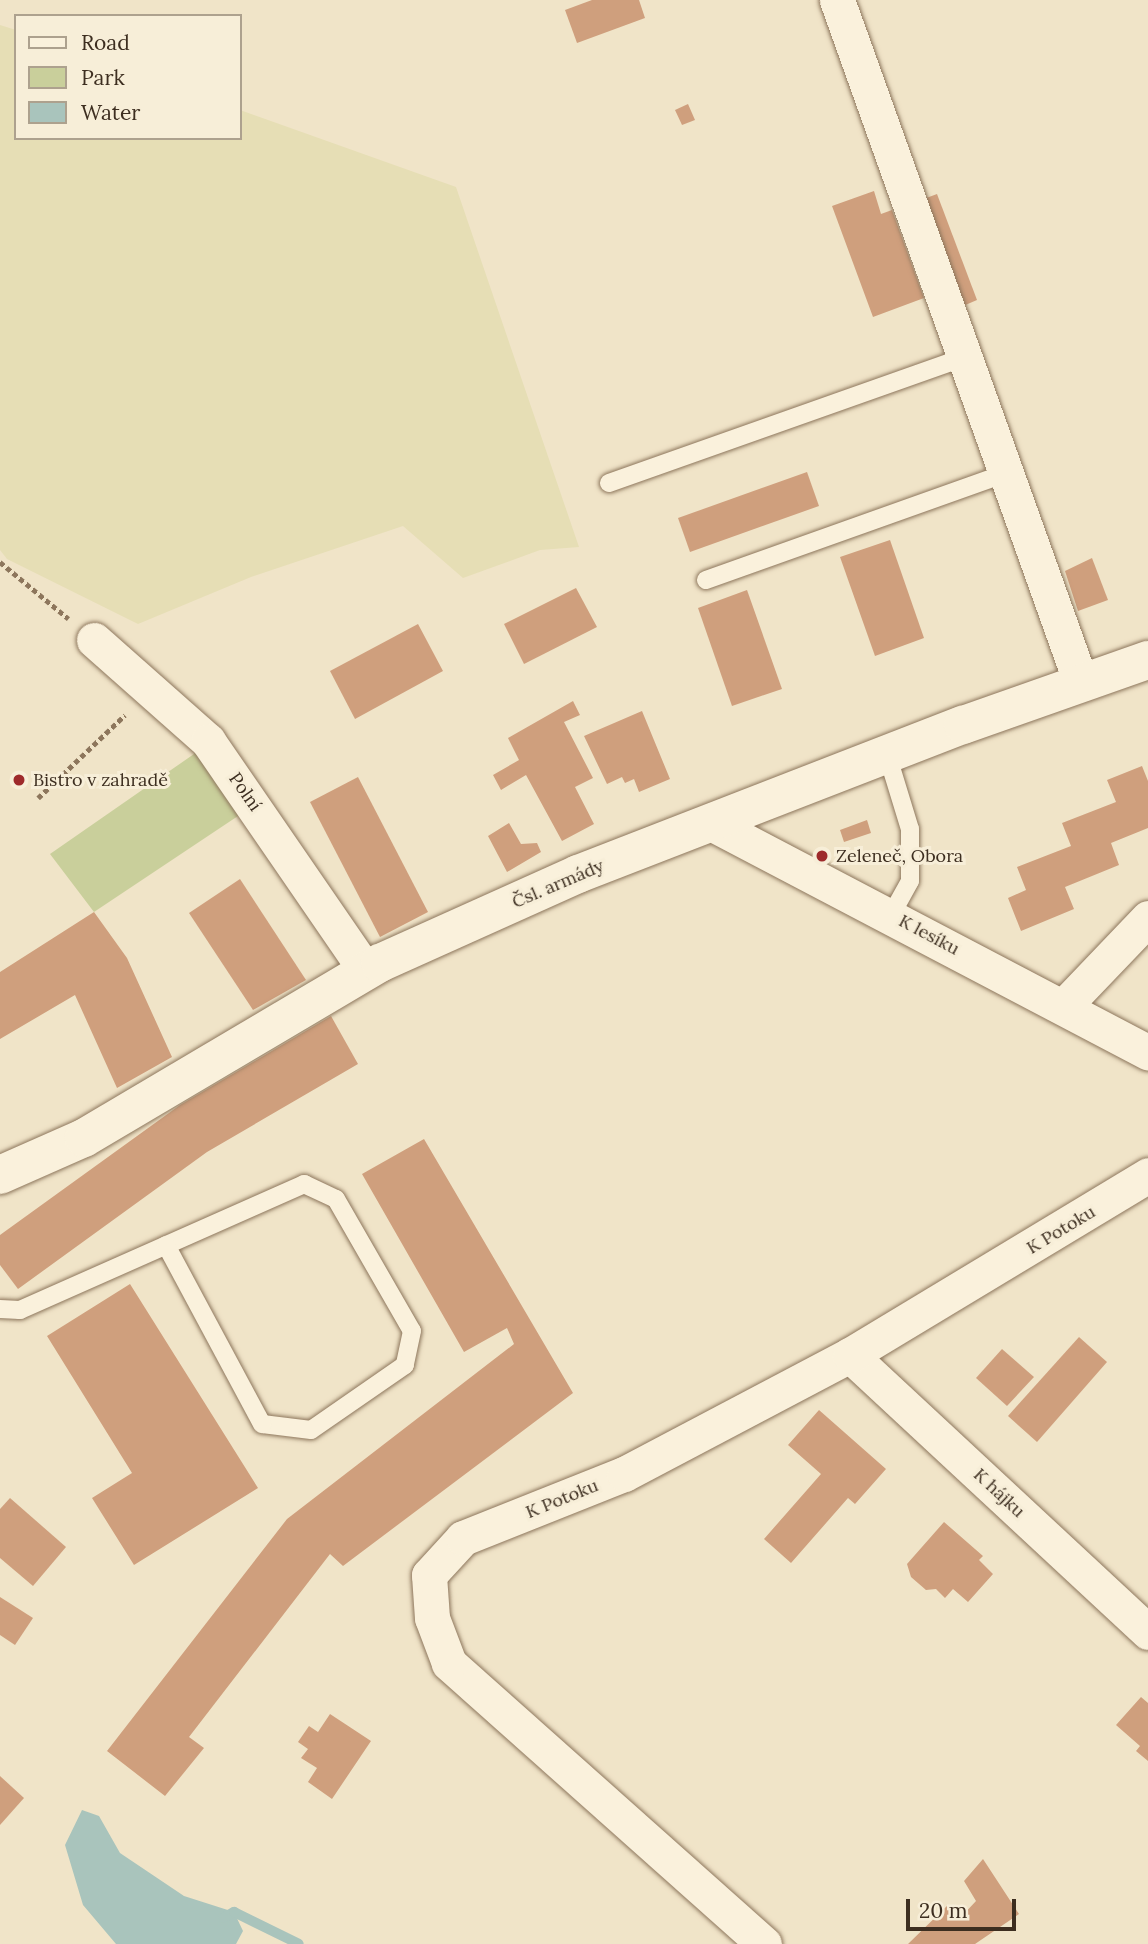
<!DOCTYPE html>
<meta charset="utf-8">
<style>
body{margin:0}
#map{position:relative;width:1148px;height:1944px;overflow:hidden;background:#f0e4c8;font-family:Lora,serif}
div>[style]{position:absolute}
[style*='--x']{left:calc(var(--x)*1px);top:calc(var(--y)*1px);width:calc(var(--w)*1px);rotate:calc(var(--a)*1deg)}
.farmland>*{inset:0;background:#e6deb5}
.green>*{inset:0;background:#c9cf9b}
.water>*{inset:0;background:#a9c4bc}
.stream>*{height:10px;margin:-5px;padding:0 5px;transform-origin:5px;border-radius:5px;background:#a9c4bc}
.building>*{inset:0;background:#cf9f7d}
.path>*{height:4.5px;margin-top:-2.25px;transform-origin:0;background:repeating-linear-gradient(90deg,#8d765c 0 5px,transparent 0 8.5px)}
.roads{filter:drop-shadow(0 0 2px #8d765c) drop-shadow(0 0 2px #8d765c)}
.lane>*{height:18px;margin:-9px;padding:0 9px;transform-origin:9px;border-radius:9px;background:#faf1dc}
.street>*{height:35px;margin:-17.5px;padding:0 17.5px;transform-origin:17.5px;border-radius:17.5px;background:#faf1dc}
.secondary>*{height:38px;margin:-19px;padding:0 19px;transform-origin:19px;border-radius:19px;background:#faf1dc}
.dots>*{width:19px;height:19px;translate:-50% -50%;box-sizing:border-box;border:4px solid #f7eed8;border-radius:50%}
span{translate:-50% -50%;white-space:nowrap;text-align:center;line-height:1.15;-webkit-text-stroke:6px #f7eed8;paint-order:stroke}
.poi-label{font-size:18px;color:#3d2e20}
.left{translate:0 -50%;text-align:left}
.street-label{font-size:18px;color:#3d2e20}
.legend{position:absolute;left:14px;top:14px;width:228px;height:126px;box-sizing:border-box;background:#f7eed8;border:2px solid #ada18e;margin:0;padding:9px 12px;list-style:none;font-size:21px;color:#3d2e20}
.legend li{display:flex;align-items:center;gap:14px;height:35px}
.legend b{width:35px;border:2px solid #ada18e}
.scale{position:absolute;left:906px;top:1899px;width:110px;height:32px;box-sizing:border-box;border:4px solid #3d2e20;border-top:0;padding-left:9px;font-size:21px;line-height:24px;white-space:nowrap;color:#3d2e20;-webkit-text-stroke:5px #f7eed8;paint-order:stroke}
</style>
<div id="map">
<div class="farmland">
<div style="clip-path:polygon(0 25px,16px 30px,16px 138px,240px 138px,240px 110px,456px 187px,579px 547px,540px 550px,463px 578px,403px 526px,251px 577px,138px 624px,7px 559px,0 550px)"></div>
</div>
<div class="green">
<div style="clip-path:polygon(197px 743px,247px 810px,94px 912px,50px 854px,194px 754px)"></div>
</div>
<div class="water">
<div style="clip-path:polygon(82px 1810px,99px 1816px,120px 1853px,184px 1896px,234px 1912px,243px 1931px,236px 1944px,116px 1944px,83px 1905px,65px 1845px)"></div>
</div>
<div class="stream">
<div style="--x:223;--y:1918;--w:13;--a:-29"></div>
<div style="--x:234;--y:1912;--w:72;--a:26.2"></div>
</div>
<div class="building">
<div style="clip-path:polygon(592px 0,639px 0,645px 18px,577px 43px,565px 10px)"></div>
<div style="clip-path:polygon(688px 104px,695px 120px,682px 125px,675px 110px)"></div>
<div style="clip-path:polygon(874px 191px,881px 214px,892px 210px,924px 298px,873px 317px,832px 206px)"></div>
<div style="clip-path:polygon(937px 194px,977px 300px,935px 318px,897px 209px)"></div>
<div style="clip-path:polygon(807px 472px,819px 506px,690px 552px,678px 518px)"></div>
<div style="clip-path:polygon(890px 540px,924px 638px,875px 656px,840px 557px)"></div>
<div style="clip-path:polygon(1092px 558px,1108px 600px,1078px 611px,1065px 571px)"></div>
<div style="clip-path:polygon(576px 588px,597px 627px,524px 664px,504px 624px)"></div>
<div style="clip-path:polygon(747px 590px,782px 689px,732px 706px,698px 608px)"></div>
<div style="clip-path:polygon(418px 624px,443px 671px,355px 719px,330px 671px)"></div>
<div style="clip-path:polygon(573px 701px,580px 715px,564px 722px,593px 778px,575px 787px,594px 824px,562px 841px,526px 775px,501px 790px,493px 775px,519px 760px,508px 738px)"></div>
<div style="clip-path:polygon(642px 711px,670px 779px,639px 792px,634px 779px,625px 783px,622px 777px,607px 784px,584px 736px)"></div>
<div style="clip-path:polygon(1142px 766px,1148px 781px,1148px 828px,1111px 843px,1119px 865px,1065px 887px,1074px 909px,1021px 931px,1008px 898px,1026px 890px,1017px 867px,1071px 846px,1062px 823px,1116px 802px,1107px 780px)"></div>
<div style="clip-path:polygon(358px 777px,428px 912px,380px 937px,310px 802px)"></div>
<div style="clip-path:polygon(867px 820px,871px 833px,844px 842px,840px 830px)"></div>
<div style="clip-path:polygon(509px 823px,521px 844px,537px 843px,541px 852px,507px 872px,488px 836px)"></div>
<div style="clip-path:polygon(240px 879px,306px 980px,253px 1010px,189px 913px)"></div>
<div style="clip-path:polygon(94px 912px,127px 958px,172px 1057px,117px 1088px,75px 995px,0 1039px,0 972px)"></div>
<div style="clip-path:polygon(331px 1016px,358px 1064px,207px 1152px,18px 1289px,0 1265px,0 1235px,180px 1105px)"></div>
<div style="clip-path:polygon(424px 1139px,573px 1393px,343px 1566px,330px 1554px,189px 1737px,204px 1748px,165px 1796px,107px 1751px,287px 1519px,514px 1344px,507px 1328px,464px 1352px,362px 1174px)"></div>
<div style="clip-path:polygon(130px 1284px,258px 1488px,134px 1565px,92px 1498px,132px 1473px,47px 1336px)"></div>
<div style="clip-path:polygon(1079px 1337px,1107px 1362px,1037px 1442px,1008px 1416px)"></div>
<div style="clip-path:polygon(1002px 1349px,1034px 1377px,1007px 1406px,976px 1378px)"></div>
<div style="clip-path:polygon(819px 1410px,886px 1469px,855px 1504px,848px 1498px,791px 1563px,764px 1539px,821px 1474px,788px 1445px)"></div>
<div style="clip-path:polygon(10px 1498px,66px 1547px,33px 1586px,0 1558px,0 1509px)"></div>
<div style="clip-path:polygon(944px 1522px,983px 1556px,979px 1560px,993px 1574px,968px 1602px,953px 1589px,945px 1598px,936px 1589px,926px 1590px,911px 1577px,907px 1564px)"></div>
<div style="clip-path:polygon(0 1597px,33px 1618px,15px 1645px,0 1635px)"></div>
<div style="clip-path:polygon(1141px 1697px,1148px 1703px,1148px 1761px,1136px 1751px,1140px 1746px,1116px 1725px)"></div>
<div style="clip-path:polygon(330px 1714px,371px 1741px,332px 1799px,308px 1782px,317px 1768px,301px 1758px,308px 1749px,298px 1742px,309px 1726px,318px 1732px)"></div>
<div style="clip-path:polygon(0 1776px,24px 1798px,0 1825px)"></div>
<div style="clip-path:polygon(983px 1859px,1019px 1914px,975px 1944px,908px 1944px,948px 1905px,962px 1916px,976px 1901px,964px 1881px)"></div>
</div>
<div class="path">
<div style="--x:0;--y:562;--w:89;--a:39.6"></div>
<div style="--x:38;--y:798;--w:120;--a:-43.7"></div>
</div>
<div class="roads">
<div class="lane">
<div style="--x:609;--y:483;--w:377;--a:-19.5"></div>
<div style="--x:706;--y:580;--w:316;--a:-19.6"></div>
<div style="--x:887;--y:754;--w:78;--a:73"></div>
<div style="--x:910;--y:829;--w:52;--a:90"></div>
<div style="--x:910;--y:881;--w:39;--a:119"></div>
<div style="--x:0;--y:1309;--w:20;--a:3"></div>
<div style="--x:20;--y:1310;--w:311;--a:-23.9"></div>
<div style="--x:304;--y:1184;--w:35;--a:25"></div>
<div style="--x:336;--y:1199;--w:152;--a:60.1"></div>
<div style="--x:412;--y:1331;--w:35;--a:102"></div>
<div style="--x:405;--y:1365;--w:114;--a:145.3"></div>
<div style="--x:311;--y:1430;--w:49;--a:-173"></div>
<div style="--x:262;--y:1424;--w:203;--a:-118.2"></div>
</div>
<div class="street">
<div style="--x:837;--y:0;--w:725;--a:70.34"></div>
<div style="--x:94;--y:640;--w:152;--a:41.5"></div>
<div style="--x:208;--y:741;--w:279;--a:55.5"></div>
<div style="--x:709;--y:822;--w:496;--a:27.7"></div>
<div style="--x:1063;--y:1007;--w:123;--a:-46.3"></div>
<div style="--x:850;--y:1355;--w:407;--a:42.9"></div>
<div style="--x:764;--y:1944;--w:422;--a:-138.3"></div>
<div style="--x:449;--y:1663;--w:48;--a:-110.7"></div>
<div style="--x:432;--y:1618;--w:43;--a:-94"></div>
<div style="--x:429;--y:1575;--w:50;--a:-47.4"></div>
<div style="--x:463;--y:1538;--w:173;--a:-21.7"></div>
<div style="--x:624;--y:1474;--w:255;--a:-27.8"></div>
<div style="--x:850;--y:1355;--w:348;--a:-31.1"></div>
</div>
<div class="secondary">
<div style="--x:0;--y:1175;--w:92;--a:-23.8"></div>
<div style="--x:84;--y:1138;--w:344;--a:-30.6"></div>
<div style="--x:380;--y:963;--w:217;--a:-24.2"></div>
<div style="--x:578;--y:874;--w:413;--a:-21.2"></div>
<div style="--x:963;--y:725;--w:196;--a:-19.4"></div>
</div>
</div>
<div class="dots">
<div style="left:19px;top:780px;background:#9e2a2b"></div>
<div style="left:822px;top:856px;background:#9e2a2b"></div>
</div>
<div class="poi-label">
<span class="left" style="left:33px;top:780px">Bistro v zahradě</span>
<span class="left" style="left:836px;top:856px">Zeleneč, Obora</span>
</div>
<div class="street-label">
<span style="left:245px;top:792px;rotate:55deg">Polní</span>
<span style="left:558px;top:884px;rotate:-23deg">Čsl. armády</span>
<span style="left:929px;top:935px;rotate:28deg">K lesíku</span>
<span style="left:1061px;top:1230px;rotate:-31deg">K Potoku</span>
<span style="left:999px;top:1493px;rotate:43deg">K hájku</span>
<span style="left:562px;top:1499px;rotate:-22deg">K Potoku</span>
</div>
<ul class="legend">
<li><b style="height:9px;background:#faf1dc"></b>Road</li>
<li><b style="height:19px;background:#c9cf9b"></b>Park</li>
<li><b style="height:19px;background:#a9c4bc"></b>Water</li>
</ul>
<div class="scale">20 m</div>
</div>
